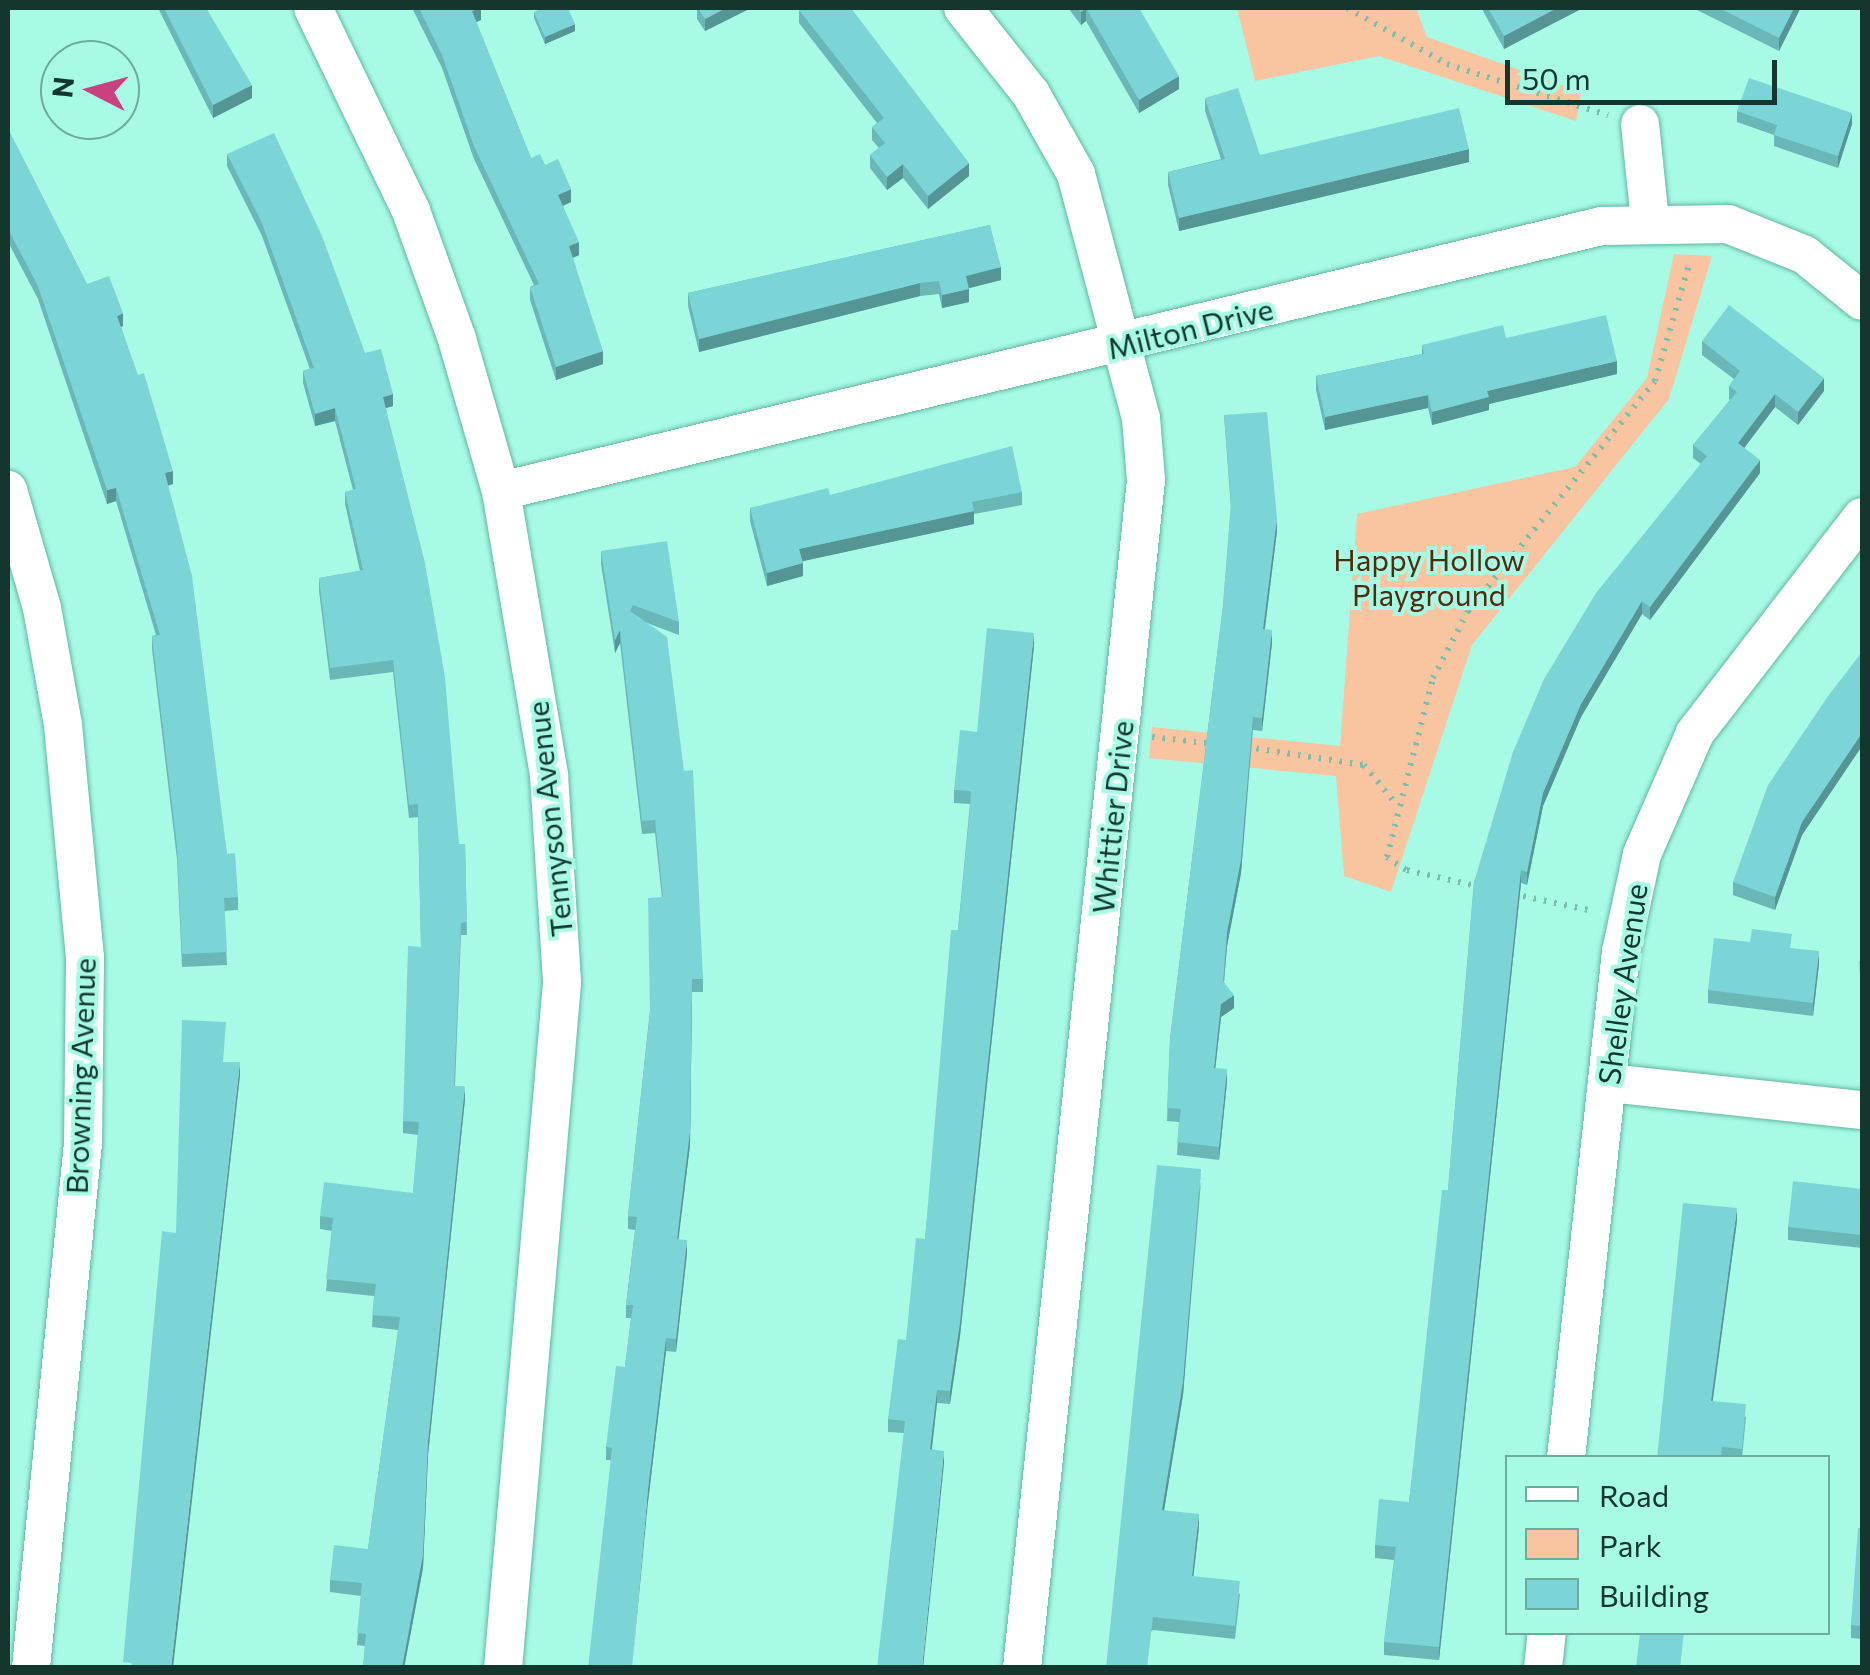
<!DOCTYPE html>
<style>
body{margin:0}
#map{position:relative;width:1870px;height:1675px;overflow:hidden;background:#a7fbe5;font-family:Commissioner,sans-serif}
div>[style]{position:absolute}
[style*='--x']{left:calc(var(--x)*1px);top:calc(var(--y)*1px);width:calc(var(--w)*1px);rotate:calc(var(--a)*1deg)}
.green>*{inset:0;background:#f9c4a0}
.path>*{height:6px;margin-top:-3px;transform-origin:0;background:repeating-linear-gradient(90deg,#7abfad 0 2.5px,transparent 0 10.5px)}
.roads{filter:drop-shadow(0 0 2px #63b6a2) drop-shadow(0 0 2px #63b6a2)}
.street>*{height:38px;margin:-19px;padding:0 19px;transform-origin:19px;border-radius:19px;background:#fff}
.wall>*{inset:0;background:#6ab7b8}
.shaded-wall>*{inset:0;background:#569596}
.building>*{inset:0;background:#7bd5d6}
span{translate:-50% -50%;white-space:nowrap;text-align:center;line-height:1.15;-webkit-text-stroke:8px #a7fbe5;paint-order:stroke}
.street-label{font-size:30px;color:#13362e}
.park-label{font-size:30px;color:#502c0f}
.frame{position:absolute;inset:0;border:10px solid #13362e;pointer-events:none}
.legend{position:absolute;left:1505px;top:1455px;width:325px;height:180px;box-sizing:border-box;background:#a7fbe5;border:2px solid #6cac9c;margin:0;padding:12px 18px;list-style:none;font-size:30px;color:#13362e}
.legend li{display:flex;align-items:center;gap:20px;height:50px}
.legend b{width:50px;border:2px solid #6cac9c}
.north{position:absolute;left:40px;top:40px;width:100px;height:100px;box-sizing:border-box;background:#a7fbe5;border:2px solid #6cac9c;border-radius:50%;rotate:276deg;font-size:28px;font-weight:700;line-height:40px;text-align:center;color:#13362e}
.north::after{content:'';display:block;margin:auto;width:35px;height:45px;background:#c9417f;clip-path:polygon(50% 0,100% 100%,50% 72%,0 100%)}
.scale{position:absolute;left:1505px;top:60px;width:272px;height:45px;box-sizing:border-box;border:5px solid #13362e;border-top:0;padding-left:12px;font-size:30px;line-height:35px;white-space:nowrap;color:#13362e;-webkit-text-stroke:8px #a7fbe5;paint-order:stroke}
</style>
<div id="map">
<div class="green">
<div style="clip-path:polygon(1237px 8px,1416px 8px,1427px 37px,1581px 92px,1576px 121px,1379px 56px,1255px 81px)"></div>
<div style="clip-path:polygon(1674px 254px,1712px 256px,1669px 399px,1472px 645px,1391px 892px,1344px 876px,1336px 776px,1149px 758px,1152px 727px,1340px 746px,1357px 514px,1575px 467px,1647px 378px)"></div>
</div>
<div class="path">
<div style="--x:1347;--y:8;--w:115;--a:29.2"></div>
<div style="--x:1447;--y:64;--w:169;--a:17.6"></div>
<div style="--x:1152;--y:737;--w:62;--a:6.4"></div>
<div style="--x:1246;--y:747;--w:119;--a:8.7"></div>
<div style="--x:1364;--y:765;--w:52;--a:50.5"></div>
<div style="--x:1481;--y:887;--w:77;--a:-167.2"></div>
<div style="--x:1406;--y:870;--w:23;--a:-146"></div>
<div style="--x:1387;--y:857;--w:185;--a:-75.6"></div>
<div style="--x:1433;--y:678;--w:76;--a:-62.4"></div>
<div style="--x:1468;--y:611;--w:296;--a:-50.9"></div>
<div style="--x:1655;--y:381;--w:125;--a:-73.7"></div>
<div style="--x:1513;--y:894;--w:82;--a:12"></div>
</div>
<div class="roads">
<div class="street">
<div style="--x:313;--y:8;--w:225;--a:64.2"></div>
<div style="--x:411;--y:211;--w:136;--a:70.2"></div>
<div style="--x:457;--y:339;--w:158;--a:73.9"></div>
<div style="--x:501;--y:491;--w:288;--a:80.4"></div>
<div style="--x:549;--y:775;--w:208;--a:86.4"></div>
<div style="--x:562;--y:983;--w:688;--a:94.92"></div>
<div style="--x:963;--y:8;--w:110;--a:51.7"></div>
<div style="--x:1031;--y:94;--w:92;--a:60.6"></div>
<div style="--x:1076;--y:174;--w:253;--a:75.1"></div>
<div style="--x:1141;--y:418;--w:62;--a:85.4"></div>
<div style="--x:1146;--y:480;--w:1194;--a:95.96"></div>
<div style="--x:1640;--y:124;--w:98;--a:84.1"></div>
<div style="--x:8;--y:490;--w:123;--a:73.9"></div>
<div style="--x:42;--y:608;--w:119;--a:79.8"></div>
<div style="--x:63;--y:725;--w:233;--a:84.6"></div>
<div style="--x:85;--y:957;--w:186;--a:90.6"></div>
<div style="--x:83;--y:1143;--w:528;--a:95.66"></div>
<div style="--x:501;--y:491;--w:1131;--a:-13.54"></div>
<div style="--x:1601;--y:226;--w:127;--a:-0.9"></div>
<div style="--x:1728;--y:224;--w:83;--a:21.9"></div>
<div style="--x:1805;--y:255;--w:73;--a:38.9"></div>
<div style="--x:1608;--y:1083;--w:255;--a:6.1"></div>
<div style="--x:1566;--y:1458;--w:509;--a:-83.8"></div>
<div style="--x:1621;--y:952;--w:100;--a:-77.9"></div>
<div style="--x:1642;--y:854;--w:132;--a:-66.3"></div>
<div style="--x:1695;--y:733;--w:273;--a:-52.3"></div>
<div style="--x:1543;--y:1668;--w:36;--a:-84"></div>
</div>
</div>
<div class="wall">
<div style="clip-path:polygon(158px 8px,206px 8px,252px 98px,213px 118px)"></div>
<div style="clip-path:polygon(412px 8px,481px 8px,481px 20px,476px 22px,531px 158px,545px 165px,571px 202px,563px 206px,579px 255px,573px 258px,603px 364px,556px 380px,530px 300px,530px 287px,534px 285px,474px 159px,442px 68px)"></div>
<div style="clip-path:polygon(697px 8px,751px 8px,705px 31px,697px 19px)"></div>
<div style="clip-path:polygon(1068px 8px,1139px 8px,1179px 89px,1139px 113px,1086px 21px,1081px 25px)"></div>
<div style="clip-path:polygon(1483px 8px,1583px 8px,1504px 49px,1483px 11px)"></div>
<div style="clip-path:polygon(1693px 8px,1800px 8px,1800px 9px,1779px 51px)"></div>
<div style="clip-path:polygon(799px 10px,969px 176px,928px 209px,903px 178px,887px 190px,870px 168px,870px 155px,879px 148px,872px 140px,872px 127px,877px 123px,799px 23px)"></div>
<div style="clip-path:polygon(534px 12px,575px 31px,545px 44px,534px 18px)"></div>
<div style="clip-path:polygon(1205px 98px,1260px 155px,1469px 162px,1179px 231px,1168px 185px,1168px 172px,1221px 159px,1205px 111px)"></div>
<div style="clip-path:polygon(1737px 111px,1852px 124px,1838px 168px,1774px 146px,1774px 135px,1737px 122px)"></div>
<div style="clip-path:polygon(8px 129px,87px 284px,123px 326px,121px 327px,173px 484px,168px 486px,227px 854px,238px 897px,238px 910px,224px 911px,227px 965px,182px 967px,177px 859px,152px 649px,152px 636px,156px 635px,116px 501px,107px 504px,38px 299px,8px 242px)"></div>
<div style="clip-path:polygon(227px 154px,365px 353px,393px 406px,386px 408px,459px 844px,465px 844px,467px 935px,461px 935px,455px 1086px,465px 1099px,428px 1455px,423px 1568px,404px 1668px,363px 1668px,365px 1646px,357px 1645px,361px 1596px,330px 1592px,330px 1580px,368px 1549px,398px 1330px,372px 1327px,374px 1296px,326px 1291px,332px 1231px,320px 1229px,320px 1216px,413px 1193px,418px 1135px,403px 1133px,403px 1121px,421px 947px,418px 817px,409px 818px,393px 672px,330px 680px,319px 591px,319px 578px,360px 571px,345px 504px,345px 492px,353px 490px,335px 421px,315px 426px,303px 383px,303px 371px,310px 369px,262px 236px,227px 166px)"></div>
<div style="clip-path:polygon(990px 225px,1001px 280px,969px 288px,969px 302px,942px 308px,939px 294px,920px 296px,699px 352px,688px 306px,688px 293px)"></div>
<div style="clip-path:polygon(1506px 338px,1617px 374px,1489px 404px,1489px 410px,1432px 425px,1428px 408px,1325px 430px,1316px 390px,1316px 376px,1422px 354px,1422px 345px)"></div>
<div style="clip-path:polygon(1702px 341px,1824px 391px,1798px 425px,1775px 407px,1744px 448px,1760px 473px,1650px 620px,1642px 614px,1581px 717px,1543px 806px,1527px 885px,1521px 883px,1439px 1660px,1384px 1655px,1384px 1642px,1394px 1560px,1375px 1558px,1375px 1545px,1409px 1502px,1448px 1190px,1474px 882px,1701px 464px,1693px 458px,1693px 445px,1730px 400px,1729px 399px,1729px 386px,1734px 379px,1702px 355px)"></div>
<div style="clip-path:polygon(1224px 415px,1277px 531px,1265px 629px,1272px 643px,1262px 731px,1253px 730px,1241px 873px,1227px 946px,1224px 982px,1234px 1008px,1221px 1017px,1215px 1068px,1227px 1082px,1219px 1160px,1177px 1155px,1179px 1122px,1167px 1121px,1170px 1039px,1223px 606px,1231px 508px)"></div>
<div style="clip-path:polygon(1022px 492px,1022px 505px,974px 514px,974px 524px,803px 561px,803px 576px,767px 586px,750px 521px,750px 508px,830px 495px)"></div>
<div style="clip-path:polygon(601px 551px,679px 622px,679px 635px,647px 623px,703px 979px,703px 992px,692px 992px,690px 1145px,678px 1239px,687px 1253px,676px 1352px,666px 1351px,648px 1502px,610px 1460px,606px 1460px,606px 1447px,625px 1367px,631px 1318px,626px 1318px,626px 1305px,635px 1230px,628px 1229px,628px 1216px,662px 898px,655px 833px,642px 834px,620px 643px,615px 653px,601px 564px)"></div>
<div style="clip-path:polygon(1034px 646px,960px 1336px,950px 1404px,937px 1403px,932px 1449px,944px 1464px,904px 1433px,888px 1432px,888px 1419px,906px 1340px,925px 1239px,958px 930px,970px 804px,954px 803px,954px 790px,977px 732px)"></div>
<div style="clip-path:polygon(1862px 652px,1862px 746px,1802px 835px,1775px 910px,1733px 895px,1733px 882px)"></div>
<div style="clip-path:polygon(1792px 948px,1819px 964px,1813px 1016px,1708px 1003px,1708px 990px)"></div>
<div style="clip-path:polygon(1201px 1182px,1183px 1395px,1164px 1510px,1199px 1527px,1193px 1577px,1240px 1594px,1235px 1639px,1153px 1630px,1106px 1668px)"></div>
<div style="clip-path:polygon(1862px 1189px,1862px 1248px,1788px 1240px,1788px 1227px)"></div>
<div style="clip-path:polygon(1737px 1221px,1712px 1401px,1746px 1417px,1742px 1458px,1657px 1458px)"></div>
<div style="clip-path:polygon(1862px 1528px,1862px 1639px,1851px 1638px,1851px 1625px)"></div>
</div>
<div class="shaded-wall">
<div style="clip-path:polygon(481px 8px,481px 20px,472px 24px,472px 11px)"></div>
<div style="clip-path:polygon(726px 8px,751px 8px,705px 31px,705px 19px)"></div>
<div style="clip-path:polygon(1086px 8px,1086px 21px,1081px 25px,1081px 12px)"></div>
<div style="clip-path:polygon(1557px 8px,1583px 8px,1504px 49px,1504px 36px)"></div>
<div style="clip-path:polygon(1794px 8px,1800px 9px,1779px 51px,1779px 38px)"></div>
<div style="clip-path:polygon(575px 24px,575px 31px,545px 44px,545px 37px)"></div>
<div style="clip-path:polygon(1179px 76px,1179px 89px,1139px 113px,1139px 100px)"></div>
<div style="clip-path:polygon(252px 85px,252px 98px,213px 118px,213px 105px)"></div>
<div style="clip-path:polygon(1852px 113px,1852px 124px,1838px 168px,1838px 156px)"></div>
<div style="clip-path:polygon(1469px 149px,1469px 162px,1179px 231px,1179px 218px)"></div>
<div style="clip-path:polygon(969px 163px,969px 176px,928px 209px,928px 196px)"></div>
<div style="clip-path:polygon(903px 164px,903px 178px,887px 190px,887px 177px)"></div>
<div style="clip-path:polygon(571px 189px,571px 202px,558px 208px,558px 195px)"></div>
<div style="clip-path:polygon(579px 242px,579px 255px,569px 259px,569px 246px)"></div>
<div style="clip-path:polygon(1001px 267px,1001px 280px,966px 289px,966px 276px)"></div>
<div style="clip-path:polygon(920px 283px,920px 296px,699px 352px,699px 339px)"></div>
<div style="clip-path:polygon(969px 289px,969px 302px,942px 308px,942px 295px)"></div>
<div style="clip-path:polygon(123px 313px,123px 326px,117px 329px,117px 316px)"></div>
<div style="clip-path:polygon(603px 351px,603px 364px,556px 380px,556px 367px)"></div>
<div style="clip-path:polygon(1617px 361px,1617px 374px,1489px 404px,1489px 410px,1432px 425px,1432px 412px,1487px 391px)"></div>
<div style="clip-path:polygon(1824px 378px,1824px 391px,1798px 425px,1798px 412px)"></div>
<div style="clip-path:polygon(393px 394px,393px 406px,383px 409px,383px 397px)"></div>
<div style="clip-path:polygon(1775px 394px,1775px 407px,1738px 456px,1738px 443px)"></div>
<div style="clip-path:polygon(1428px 395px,1428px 408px,1325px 430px,1325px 417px)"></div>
<div style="clip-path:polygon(335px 408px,335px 421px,315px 426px,315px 414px)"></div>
<div style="clip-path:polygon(1760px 460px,1760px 473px,1650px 620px,1650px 607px)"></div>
<div style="clip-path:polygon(173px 471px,173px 484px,165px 486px,165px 473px)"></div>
<div style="clip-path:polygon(116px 488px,116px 501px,107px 504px,107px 490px)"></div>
<div style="clip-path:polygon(974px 511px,974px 524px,799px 562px,799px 549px)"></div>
<div style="clip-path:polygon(1277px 518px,1277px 531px,1263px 642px,1263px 629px)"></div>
<div style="clip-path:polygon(803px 563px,803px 576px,767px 586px,767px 573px)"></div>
<div style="clip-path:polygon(1642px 601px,1642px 614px,1581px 717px,1543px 806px,1527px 885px,1527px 872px,1543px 793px,1581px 704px)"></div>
<div style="clip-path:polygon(620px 630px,620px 643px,615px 653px,615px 640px)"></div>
<div style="clip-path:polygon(1272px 630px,1272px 643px,1262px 731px,1262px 718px)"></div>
<div style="clip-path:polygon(1034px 633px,1034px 646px,960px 1336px,950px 1404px,950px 1391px)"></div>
<div style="clip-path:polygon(1253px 717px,1241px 873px,1227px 946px,1223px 994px,1227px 933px)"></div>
<div style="clip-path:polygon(1862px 733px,1862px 746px,1802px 835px,1775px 910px,1775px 897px,1802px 822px)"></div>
<div style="clip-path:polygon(1521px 870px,1521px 883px,1439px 1660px,1439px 1647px)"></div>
<div style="clip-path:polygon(1819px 951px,1819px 964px,1813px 1016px,1813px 1003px)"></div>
<div style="clip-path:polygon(692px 992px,690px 1145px,677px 1252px)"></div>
<div style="clip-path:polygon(1234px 995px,1234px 1008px,1221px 1017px,1214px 1081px,1214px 1068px,1221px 1004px)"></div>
<div style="clip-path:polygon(240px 1062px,240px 1076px,173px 1668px,171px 1668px)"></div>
<div style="clip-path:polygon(1227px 1069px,1227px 1082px,1219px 1160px,1219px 1147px)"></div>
<div style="clip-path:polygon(465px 1086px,465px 1099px,428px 1455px,423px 1568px,404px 1668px,402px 1668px,428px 1442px)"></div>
<div style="clip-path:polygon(1201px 1169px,1183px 1395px,1162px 1523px,1162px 1510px)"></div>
<div style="clip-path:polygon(1737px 1208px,1737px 1221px,1711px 1414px,1711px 1401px)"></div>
<div style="clip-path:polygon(687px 1240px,687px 1253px,676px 1352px,676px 1339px)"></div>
<div style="clip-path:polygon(666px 1338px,666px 1351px,648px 1502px,632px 1668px,648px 1489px)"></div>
<div style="clip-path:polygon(937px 1390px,937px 1403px,930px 1462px,930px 1449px)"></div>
<div style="clip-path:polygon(944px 1451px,944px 1464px,923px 1668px,922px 1668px)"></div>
<div style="clip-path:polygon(1199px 1514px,1199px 1527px,1192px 1589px,1192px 1576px)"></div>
</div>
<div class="building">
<div style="clip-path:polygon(164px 8px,206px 8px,252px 85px,213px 105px)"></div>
<div style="clip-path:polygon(419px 8px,480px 8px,472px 11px,531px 158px,540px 154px,545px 165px,558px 159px,571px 189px,558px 195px,579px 242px,569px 246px,603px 351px,556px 367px,530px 287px,539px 284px,474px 146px,442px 55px)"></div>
<div style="clip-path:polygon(542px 8px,568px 8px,575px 24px,545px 37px,534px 12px)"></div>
<div style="clip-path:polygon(698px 8px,726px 8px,705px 19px)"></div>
<div style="clip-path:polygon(803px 8px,851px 8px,969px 163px,928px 196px,903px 164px,887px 177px,870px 155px,885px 143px,872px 127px,884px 118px,799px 10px)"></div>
<div style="clip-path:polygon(1078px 8px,1139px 8px,1179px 76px,1139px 100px,1086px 8px,1081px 12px)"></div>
<div style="clip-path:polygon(1488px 8px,1557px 8px,1504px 36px)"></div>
<div style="clip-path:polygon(1719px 8px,1794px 8px,1779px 38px)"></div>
<div style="clip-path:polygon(1749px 78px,1852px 113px,1838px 156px,1774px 135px,1777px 125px,1737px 111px)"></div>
<div style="clip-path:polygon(1238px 88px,1260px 155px,1459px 108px,1469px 149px,1179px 218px,1168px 172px,1225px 159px,1205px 98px)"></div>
<div style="clip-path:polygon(8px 129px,87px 284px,109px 276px,123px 313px,117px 316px,138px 375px,144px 373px,173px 471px,165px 473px,192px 576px,227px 854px,235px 853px,238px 897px,224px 898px,227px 952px,182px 954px,177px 846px,152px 636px,160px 635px,116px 488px,107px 490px,38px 286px,8px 229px)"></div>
<div style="clip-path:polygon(274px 133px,322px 236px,365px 353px,381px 349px,393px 394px,383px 397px,425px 563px,445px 677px,459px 844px,465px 844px,467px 922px,461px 923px,454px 1086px,465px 1086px,428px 1442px,423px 1555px,402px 1668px,363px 1668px,366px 1634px,357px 1633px,362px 1583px,330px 1580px,334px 1545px,368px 1549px,400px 1317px,372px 1315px,376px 1284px,326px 1279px,333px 1218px,320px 1216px,324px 1182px,413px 1193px,419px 1122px,403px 1121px,408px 946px,421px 947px,418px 804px,409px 805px,393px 660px,330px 668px,319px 578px,363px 570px,345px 492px,356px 489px,335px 408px,315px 414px,303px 371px,314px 368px,262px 223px,227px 154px)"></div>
<div style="clip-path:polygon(990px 225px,1001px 267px,966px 276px,969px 289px,942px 295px,939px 281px,920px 283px,699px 339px,688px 293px)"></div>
<div style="clip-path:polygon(1729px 305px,1824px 378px,1798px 412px,1775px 394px,1738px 443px,1760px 460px,1650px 607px,1642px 601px,1581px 704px,1543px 793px,1527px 872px,1521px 870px,1439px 1647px,1384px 1642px,1396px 1547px,1375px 1545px,1379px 1499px,1409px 1502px,1442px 1190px,1448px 1190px,1474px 882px,1513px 752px,1544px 679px,1596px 593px,1707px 456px,1693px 445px,1737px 392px,1729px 386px,1740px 371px,1702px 341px)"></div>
<div style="clip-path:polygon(1606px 315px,1617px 361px,1487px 391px,1489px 397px,1432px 412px,1428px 395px,1325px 417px,1316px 376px,1424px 354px,1422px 345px,1503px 325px,1506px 338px)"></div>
<div style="clip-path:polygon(1267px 412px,1277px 518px,1263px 629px,1272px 630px,1262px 718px,1253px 717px,1241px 860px,1227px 933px,1223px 981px,1234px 995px,1221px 1004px,1214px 1068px,1227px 1069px,1219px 1147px,1177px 1142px,1181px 1109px,1167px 1108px,1170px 1039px,1223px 606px,1231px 501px,1224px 415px)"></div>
<div style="clip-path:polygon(1012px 446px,1022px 492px,972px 502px,974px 511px,799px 549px,803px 563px,767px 573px,750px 508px,828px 488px,830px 495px)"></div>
<div style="clip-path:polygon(667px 541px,679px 622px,633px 605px,630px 611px,667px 637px,684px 771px,693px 770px,703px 979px,692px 979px,690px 1132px,677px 1239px,687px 1240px,676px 1339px,666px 1338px,648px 1489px,632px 1668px,588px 1668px,612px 1448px,606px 1447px,616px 1366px,625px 1367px,633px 1305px,626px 1305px,637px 1217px,628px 1216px,650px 1013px,648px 898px,663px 897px,655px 820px,642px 821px,620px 630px,615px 640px,601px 551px)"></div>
<div style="clip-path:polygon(987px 628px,1034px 633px,960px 1323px,950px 1391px,937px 1390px,930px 1449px,944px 1451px,922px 1668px,877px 1668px,905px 1421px,888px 1419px,898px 1339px,906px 1340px,916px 1238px,925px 1239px,951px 930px,958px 930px,970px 810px,971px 791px,954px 790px,960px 730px,977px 732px)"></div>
<div style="clip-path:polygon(1862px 652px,1862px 733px,1802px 822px,1775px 897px,1733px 882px,1768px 785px,1828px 696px)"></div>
<div style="clip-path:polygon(1752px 929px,1792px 934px,1790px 948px,1819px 951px,1813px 1003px,1708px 990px,1714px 938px,1750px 942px)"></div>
<div style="clip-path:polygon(1859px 961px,1862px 961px,1862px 1004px)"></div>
<div style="clip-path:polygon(182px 1020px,226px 1022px,223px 1062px,240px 1062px,171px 1668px,133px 1668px,131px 1663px,123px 1662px,162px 1231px,176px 1233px)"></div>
<div style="clip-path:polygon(1157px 1165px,1201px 1169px,1183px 1382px,1162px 1510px,1199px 1514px,1192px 1576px,1240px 1581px,1235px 1626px,1153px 1617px,1147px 1668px,1106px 1668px)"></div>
<div style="clip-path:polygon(1793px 1181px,1862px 1189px,1862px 1235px,1788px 1227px)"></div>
<div style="clip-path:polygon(1683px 1203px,1737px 1208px,1711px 1401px,1746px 1404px,1742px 1449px,1722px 1447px,1721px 1458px,1657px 1458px)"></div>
<div style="clip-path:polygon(1858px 1528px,1862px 1528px,1862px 1626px,1851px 1625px)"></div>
<div style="clip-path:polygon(1640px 1632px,1684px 1632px,1680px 1668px,1636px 1668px)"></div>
</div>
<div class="street-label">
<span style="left:1190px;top:328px;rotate:-14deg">Milton Drive</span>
<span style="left:1112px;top:817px;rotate:-84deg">Whittier Drive</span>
<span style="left:549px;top:819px;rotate:-96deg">Tennyson Avenue</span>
<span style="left:1622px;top:984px;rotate:-82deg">Shelley Avenue</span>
<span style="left:80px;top:1076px;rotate:-88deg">Browning Avenue</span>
</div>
<div class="park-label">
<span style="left:1429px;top:576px">Happy Hollow<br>Playground</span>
</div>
<div class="frame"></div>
<ul class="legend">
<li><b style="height:12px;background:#fff"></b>Road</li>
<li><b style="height:28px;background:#f9c4a0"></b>Park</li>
<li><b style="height:28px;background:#7bd5d6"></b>Building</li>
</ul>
<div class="north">N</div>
<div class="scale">50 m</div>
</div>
